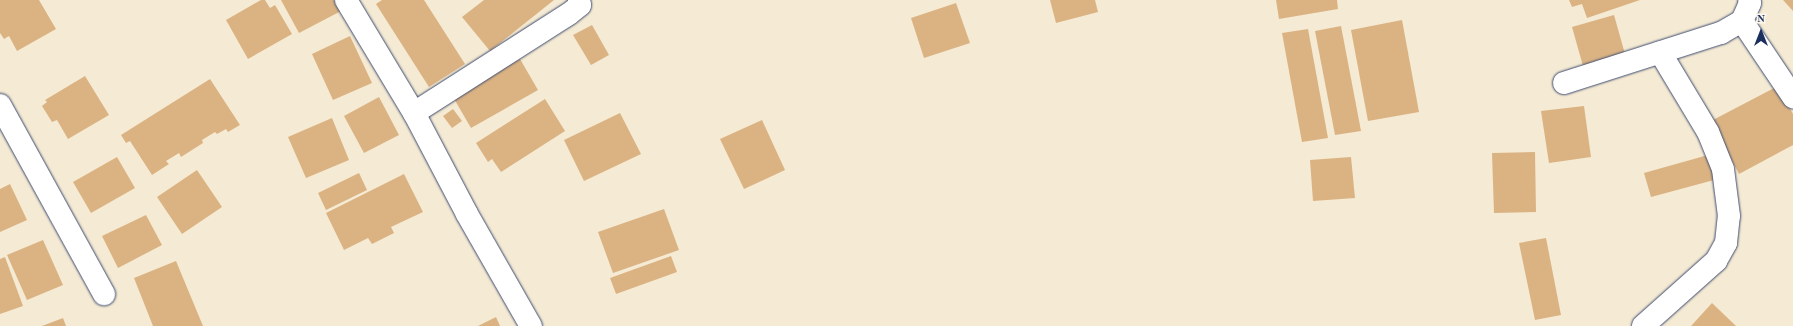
<!DOCTYPE html>
<style>
body{margin:0}
#map{position:relative;width:1793px;height:326px;overflow:hidden;background:#f5ead3;font-family:"Old Standard TT",serif}
div>[style]{position:absolute}
[style*='--x']{left:calc(var(--x)*1px);top:calc(var(--y)*1px);width:calc(var(--w)*1px);rotate:calc(var(--a)*1deg)}
.building>*{inset:0;background:#dbb383}
.roads{filter:drop-shadow(0 0 1px #3c4b70) drop-shadow(0 0 1px #3c4b70)}
.minor>*{height:22px;margin:-11px;padding:0 11px;transform-origin:11px;border-radius:11px;background:#fff}
span{translate:-50% -50%;white-space:nowrap;text-align:center;line-height:1.15;-webkit-text-stroke:3.5px #fbf7ec;paint-order:stroke}
.north{position:absolute;left:1741px;top:12px;width:40px;height:40px;-webkit-text-stroke:3px #fbf7ec;paint-order:stroke;rotate:0deg;font-size:11px;font-weight:700;line-height:16px;text-align:center;color:#1b2f5e}
.north::after{content:'';display:block;margin:auto;width:14px;height:18px;background:#1b2f5e;clip-path:polygon(50% 0,100% 100%,50% 72%,0 100%)}
</style>
<div id="map">
<div class="building">
<div style="clip-path:polygon(0 0,39px 0,56px 29px,17px 51px,9px 36px,4px 39px,0 33px)"></div>
<div style="clip-path:polygon(261px 0,265px 0,270px 8px,275px 5px,292px 34px,248px 59px,226px 20px)"></div>
<div style="clip-path:polygon(281px 0,338px 0,343px 10px,299px 33px)"></div>
<div style="clip-path:polygon(382px 0,424px 0,465px 64px,429px 87px,376px 4px)"></div>
<div style="clip-path:polygon(484px 0,554px 0,490px 51px,462px 17px)"></div>
<div style="clip-path:polygon(1050px 0,1095px 0,1098px 12px,1056px 23px)"></div>
<div style="clip-path:polygon(1276px 0,1337px 0,1338px 9px,1279px 19px)"></div>
<div style="clip-path:polygon(1569px 0,1640px 0,1587px 18px,1582px 4px,1572px 7px)"></div>
<div style="clip-path:polygon(1783px 0,1793px 0,1793px 11px)"></div>
<div style="clip-path:polygon(956px 3px,970px 43px,924px 58px,911px 18px)"></div>
<div style="clip-path:polygon(1614px 15px,1625px 54px,1583px 66px,1572px 27px)"></div>
<div style="clip-path:polygon(1402px 20px,1419px 112px,1368px 121px,1351px 30px)"></div>
<div style="clip-path:polygon(592px 25px,609px 55px,591px 65px,573px 35px)"></div>
<div style="clip-path:polygon(1341px 26px,1361px 131px,1335px 135px,1315px 31px)"></div>
<div style="clip-path:polygon(1308px 29px,1328px 138px,1302px 142px,1282px 33px)"></div>
<div style="clip-path:polygon(350px 36px,372px 83px,333px 100px,312px 54px)"></div>
<div style="clip-path:polygon(520px 59px,538px 90px,471px 128px,453px 97px)"></div>
<div style="clip-path:polygon(85px 76px,109px 115px,68px 139px,57px 120px,52px 122px,42px 106px,47px 102px,45px 100px)"></div>
<div style="clip-path:polygon(210px 79px,240px 125px,228px 132px,226px 129px,217px 134px,215px 132px,202px 140px,203px 143px,181px 157px,179px 153px,166px 161px,169px 164px,152px 175px,130px 141px,126px 143px,121px 135px)"></div>
<div style="clip-path:polygon(1778px 86px,1793px 114px,1793px 145px,1739px 174px,1711px 121px)"></div>
<div style="clip-path:polygon(379px 97px,399px 135px,364px 153px,344px 116px)"></div>
<div style="clip-path:polygon(545px 99px,565px 131px,501px 172px,492px 159px,488px 162px,476px 143px)"></div>
<div style="clip-path:polygon(1584px 106px,1591px 157px,1549px 163px,1541px 111px)"></div>
<div style="clip-path:polygon(453px 109px,462px 121px,452px 128px,443px 116px)"></div>
<div style="clip-path:polygon(620px 113px,641px 154px,584px 181px,564px 140px)"></div>
<div style="clip-path:polygon(332px 118px,349px 160px,306px 178px,288px 137px)"></div>
<div style="clip-path:polygon(762px 120px,785px 170px,744px 189px,720px 139px)"></div>
<div style="clip-path:polygon(1535px 152px,1536px 212px,1494px 213px,1492px 153px)"></div>
<div style="clip-path:polygon(1708px 155px,1714px 180px,1651px 197px,1644px 173px)"></div>
<div style="clip-path:polygon(117px 157px,135px 188px,91px 213px,73px 182px)"></div>
<div style="clip-path:polygon(1351px 157px,1355px 198px,1313px 201px,1310px 160px)"></div>
<div style="clip-path:polygon(197px 170px,222px 207px,182px 234px,157px 197px)"></div>
<div style="clip-path:polygon(359px 173px,367px 190px,326px 210px,318px 193px)"></div>
<div style="clip-path:polygon(404px 174px,423px 212px,391px 227px,394px 233px,372px 244px,368px 238px,344px 250px,326px 213px)"></div>
<div style="clip-path:polygon(10px 184px,27px 220px,0 232px,0 189px)"></div>
<div style="clip-path:polygon(664px 209px,679px 250px,613px 273px,598px 232px)"></div>
<div style="clip-path:polygon(146px 215px,162px 245px,118px 268px,102px 236px)"></div>
<div style="clip-path:polygon(1546px 238px,1561px 315px,1535px 320px,1519px 243px)"></div>
<div style="clip-path:polygon(43px 240px,63px 285px,27px 300px,7px 255px)"></div>
<div style="clip-path:polygon(671px 256px,677px 272px,616px 294px,610px 278px)"></div>
<div style="clip-path:polygon(5px 257px,23px 306px,0 314px,0 259px)"></div>
<div style="clip-path:polygon(176px 261px,203px 326px,153px 326px,134px 278px)"></div>
<div style="clip-path:polygon(1712px 303px,1736px 326px,1691px 326px)"></div>
<div style="clip-path:polygon(496px 317px,500px 326px,478px 326px)"></div>
<div style="clip-path:polygon(63px 318px,66px 326px,42px 326px)"></div>
</div>
<div class="roads">
<div class="minor">
<div style="--x:346;--y:0;--w:132;--a:59"></div>
<div style="--x:414;--y:113;--w:114;--a:62.3"></div>
<div style="--x:467;--y:214;--w:129;--a:60.3"></div>
<div style="--x:1742;--y:21;--w:92;--a:56.1"></div>
<div style="--x:1564;--y:83;--w:165;--a:-17.7"></div>
<div style="--x:1721;--y:33;--w:24;--a:-30"></div>
<div style="--x:1742;--y:21;--w:20;--a:-66"></div>
<div style="--x:1750;--y:3;--w:3;--a:-108"></div>
<div style="--x:0;--y:105;--w:216;--a:61.2"></div>
<div style="--x:414;--y:113;--w:184;--a:-32.6"></div>
<div style="--x:569;--y:14;--w:14;--a:-39"></div>
<div style="--x:580;--y:5;--w:5;--a:-101"></div>
<div style="--x:1643;--y:326;--w:98;--a:-41.7"></div>
<div style="--x:1716;--y:261;--w:21;--a:-61"></div>
<div style="--x:1726;--y:243;--w:27;--a:-84"></div>
<div style="--x:1729;--y:216;--w:47;--a:-97.3"></div>
<div style="--x:1723;--y:169;--w:40;--a:-112"></div>
<div style="--x:1708;--y:132;--w:93;--a:-121"></div>
</div>
</div>
<div class="north">N</div>
</div>
